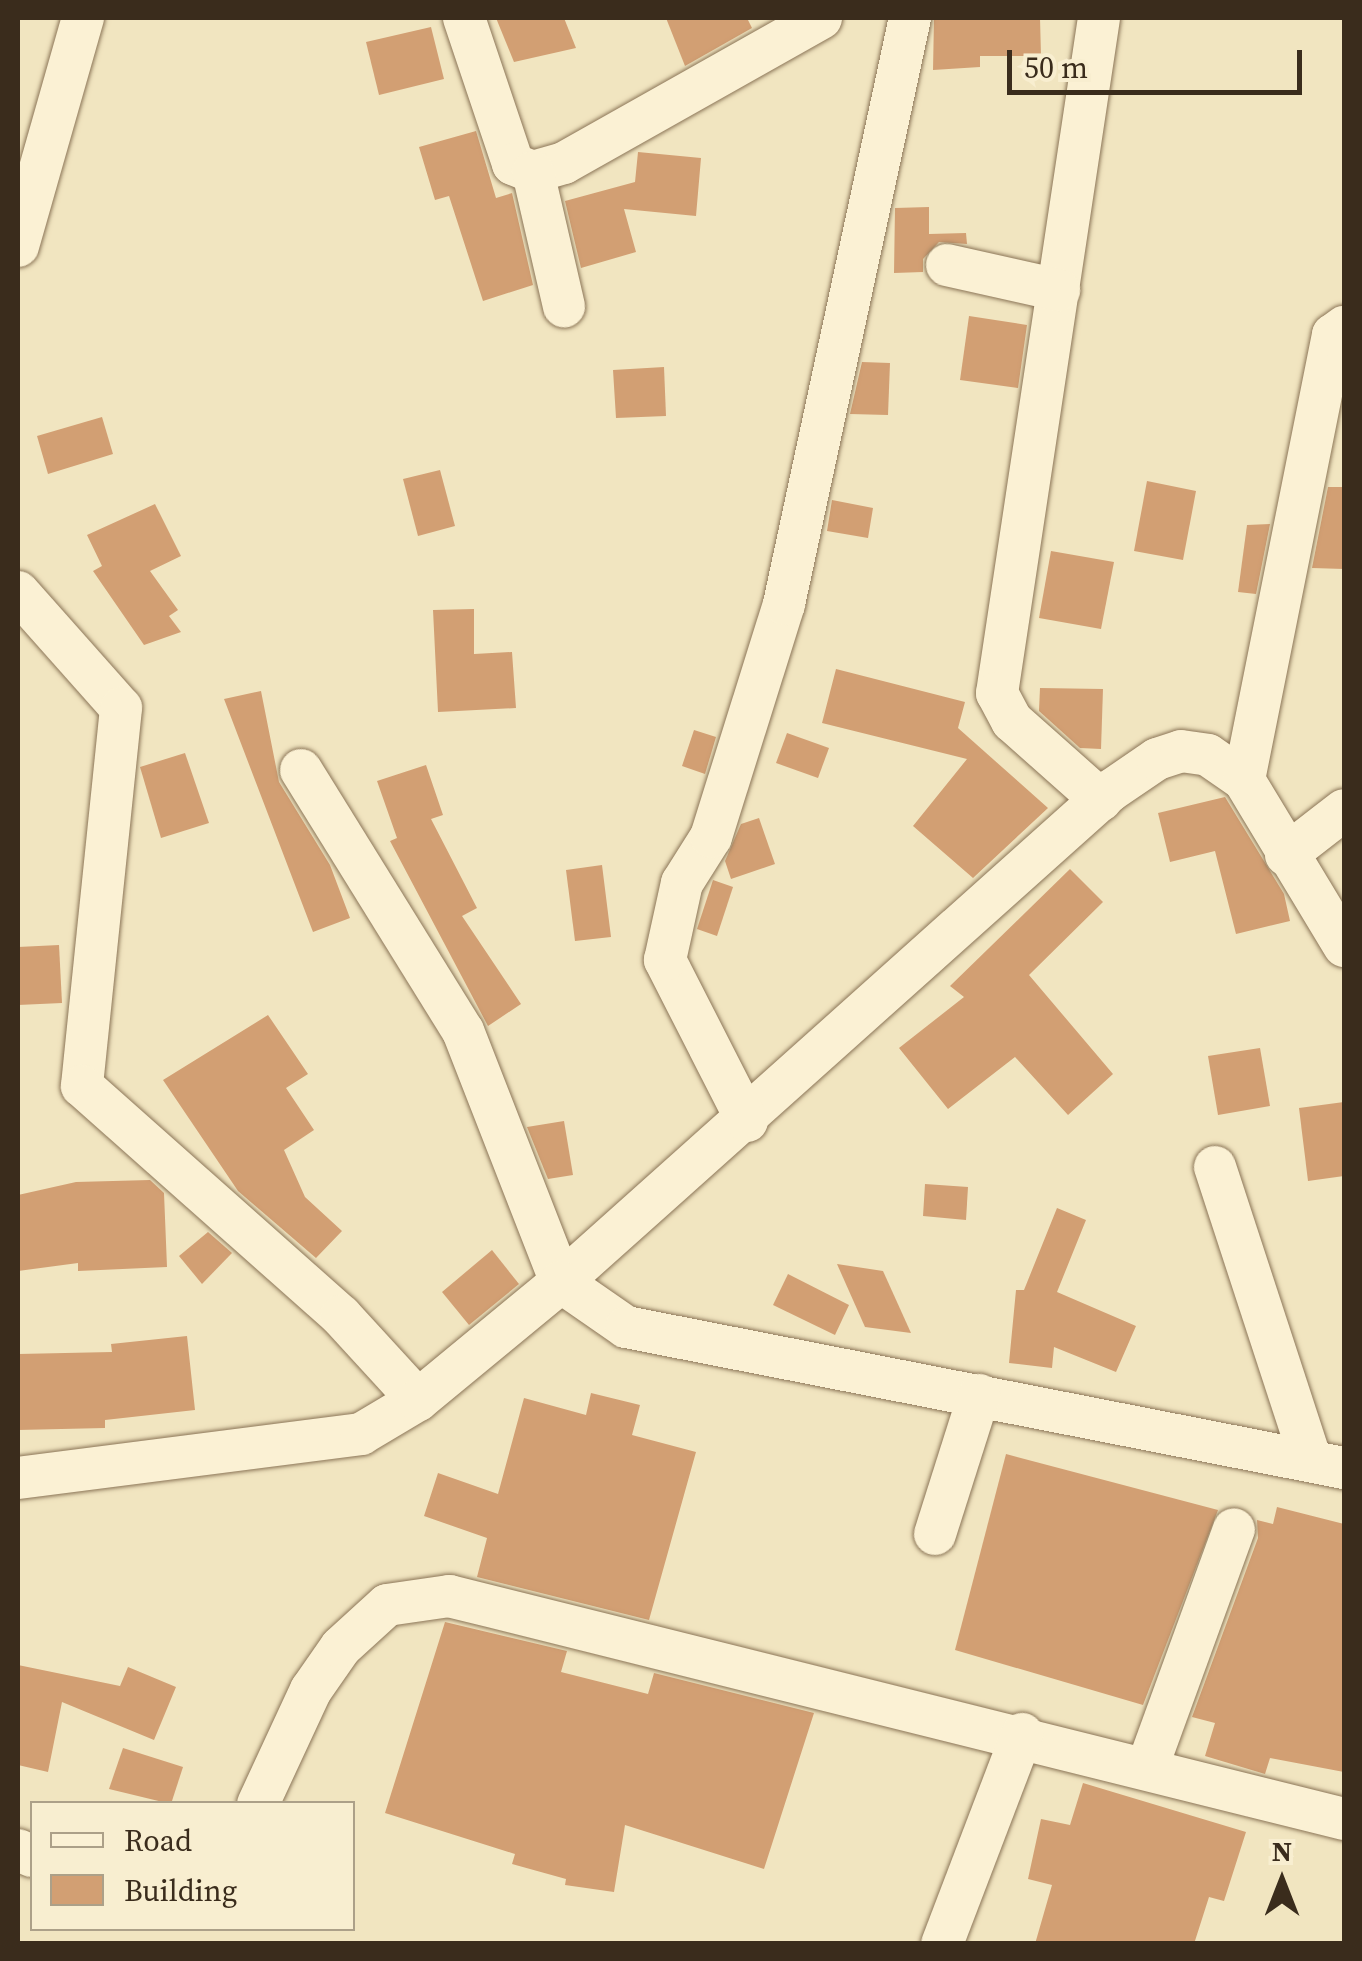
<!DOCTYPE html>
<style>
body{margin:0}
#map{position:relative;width:1362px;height:1961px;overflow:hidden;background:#f1e5c0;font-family:"Source Serif 4",serif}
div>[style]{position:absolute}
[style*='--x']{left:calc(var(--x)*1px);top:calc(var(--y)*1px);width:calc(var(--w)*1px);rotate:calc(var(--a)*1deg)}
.building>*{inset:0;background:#d29f73}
.roads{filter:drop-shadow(0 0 2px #8b7557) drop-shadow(0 0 2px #8b7557)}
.minor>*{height:42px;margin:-21px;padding:0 21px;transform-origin:21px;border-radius:21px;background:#fbf1d4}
span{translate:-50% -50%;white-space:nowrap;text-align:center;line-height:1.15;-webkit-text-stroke:9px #f8eed0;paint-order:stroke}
.frame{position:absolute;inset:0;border:20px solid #3a2c1c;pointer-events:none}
.legend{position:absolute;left:30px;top:1801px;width:325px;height:130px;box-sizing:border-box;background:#f8eed0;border:2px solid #aca088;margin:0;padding:12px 18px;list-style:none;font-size:30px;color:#3a2c1c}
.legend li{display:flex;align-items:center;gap:20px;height:50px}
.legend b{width:50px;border:2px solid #aca088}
.north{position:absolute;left:1232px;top:1831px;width:100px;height:100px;-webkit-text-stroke:8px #f8eed0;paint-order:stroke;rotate:0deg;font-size:28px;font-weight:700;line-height:40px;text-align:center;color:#3a2c1c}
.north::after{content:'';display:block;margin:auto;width:35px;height:45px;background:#3a2c1c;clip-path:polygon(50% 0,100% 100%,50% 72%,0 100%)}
.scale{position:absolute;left:1007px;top:50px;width:295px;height:45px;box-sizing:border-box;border:5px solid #3a2c1c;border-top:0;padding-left:12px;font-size:30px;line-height:35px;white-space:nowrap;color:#3a2c1c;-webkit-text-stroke:8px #f8eed0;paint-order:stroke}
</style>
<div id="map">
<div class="building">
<div style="clip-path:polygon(496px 18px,564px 18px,576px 48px,514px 62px)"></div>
<div style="clip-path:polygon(666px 18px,747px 18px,752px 28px,685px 66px)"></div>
<div style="clip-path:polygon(934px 18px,1040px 18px,1041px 56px,980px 56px,980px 67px,933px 70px)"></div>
<div style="clip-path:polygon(431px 27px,444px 79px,379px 95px,366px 42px)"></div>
<div style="clip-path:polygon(476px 131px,496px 198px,512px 193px,533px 285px,483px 301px,449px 196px,435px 200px,419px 147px)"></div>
<div style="clip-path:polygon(638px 152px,701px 158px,696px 216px,624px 209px,636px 252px,581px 268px,565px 201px,635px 182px)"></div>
<div style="clip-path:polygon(929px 207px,929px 234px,966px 233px,967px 244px,939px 242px,923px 259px,923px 272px,894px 273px,895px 208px)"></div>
<div style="clip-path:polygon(969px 316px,1027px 325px,1018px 388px,960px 380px)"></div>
<div style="clip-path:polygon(862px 362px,890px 363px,888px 415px,850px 414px)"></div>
<div style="clip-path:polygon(664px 367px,666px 416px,616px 418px,613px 370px)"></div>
<div style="clip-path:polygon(102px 417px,113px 454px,48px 474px,37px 436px)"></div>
<div style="clip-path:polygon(440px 470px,455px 526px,418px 536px,403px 479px)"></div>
<div style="clip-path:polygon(1147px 481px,1196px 491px,1183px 560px,1134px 551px)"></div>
<div style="clip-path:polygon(1328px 487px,1344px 487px,1344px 569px,1312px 568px)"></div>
<div style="clip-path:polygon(832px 500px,873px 508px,868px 538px,827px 531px)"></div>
<div style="clip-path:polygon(155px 504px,181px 556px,150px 571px,178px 610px,169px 616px,181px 632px,144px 645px,93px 571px,102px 566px,87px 535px)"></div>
<div style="clip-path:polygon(1270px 524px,1256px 594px,1238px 592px,1247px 525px)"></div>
<div style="clip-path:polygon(1051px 551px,1114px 562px,1101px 629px,1039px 618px)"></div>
<div style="clip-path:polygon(474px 609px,474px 654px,512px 652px,516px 708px,438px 712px,433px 610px)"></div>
<div style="clip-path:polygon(836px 669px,965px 702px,958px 728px,1048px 808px,973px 878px,913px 826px,967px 759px,822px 723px)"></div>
<div style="clip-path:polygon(1040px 688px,1103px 689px,1101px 749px,1080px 748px,1039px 711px)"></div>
<div style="clip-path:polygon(261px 691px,279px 782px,330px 865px,350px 918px,313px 932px,224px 699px)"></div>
<div style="clip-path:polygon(694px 730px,716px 737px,705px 774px,682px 766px)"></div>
<div style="clip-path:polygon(787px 733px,829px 748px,818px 778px,776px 763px)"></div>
<div style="clip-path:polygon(185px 753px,209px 823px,161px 838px,140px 767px)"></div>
<div style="clip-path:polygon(426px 765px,443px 815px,431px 819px,477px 908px,462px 916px,521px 1004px,488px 1026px,390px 841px,397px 838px,377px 781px)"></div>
<div style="clip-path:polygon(1225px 797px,1284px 894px,1290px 921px,1236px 934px,1215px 851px,1170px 862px,1158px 813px)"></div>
<div style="clip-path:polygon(759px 818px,775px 864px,731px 879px,725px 861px,741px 824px)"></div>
<div style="clip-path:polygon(602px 865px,611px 937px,575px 941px,566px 870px)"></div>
<div style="clip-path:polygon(1070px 869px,1103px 902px,1029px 975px,1113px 1074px,1068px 1115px,1015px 1057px,948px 1109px,899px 1048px,964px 997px,950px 986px)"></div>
<div style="clip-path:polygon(713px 880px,733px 887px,717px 936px,697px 929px)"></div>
<div style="clip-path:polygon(59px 945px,62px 1003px,18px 1005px,18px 947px)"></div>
<div style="clip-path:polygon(268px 1015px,308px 1074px,286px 1088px,314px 1130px,284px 1150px,305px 1197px,342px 1231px,316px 1258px,238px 1191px,163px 1080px)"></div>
<div style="clip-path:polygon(1260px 1048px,1270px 1106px,1218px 1115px,1208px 1056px)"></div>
<div style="clip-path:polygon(1344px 1102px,1344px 1176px,1308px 1181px,1299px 1108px)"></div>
<div style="clip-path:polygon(564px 1121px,573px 1175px,548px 1179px,527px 1127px)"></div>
<div style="clip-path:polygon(150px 1180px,164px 1193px,167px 1267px,78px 1271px,78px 1263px,18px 1271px,18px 1195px,76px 1182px)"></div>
<div style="clip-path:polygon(925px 1184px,968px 1187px,966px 1220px,923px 1216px)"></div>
<div style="clip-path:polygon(1057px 1208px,1086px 1220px,1057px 1292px,1136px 1326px,1116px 1372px,1054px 1347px,1052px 1368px,1009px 1363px,1016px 1290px,1024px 1290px)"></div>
<div style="clip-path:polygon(208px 1232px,232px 1253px,202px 1284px,179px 1256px)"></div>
<div style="clip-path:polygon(492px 1250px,519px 1284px,469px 1325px,442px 1292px)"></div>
<div style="clip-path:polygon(837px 1264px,883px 1271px,911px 1333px,865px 1327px)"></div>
<div style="clip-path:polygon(788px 1274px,849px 1305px,835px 1335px,773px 1305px)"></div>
<div style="clip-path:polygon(187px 1336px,195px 1410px,105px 1420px,105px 1428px,18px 1430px,18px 1354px,112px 1352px,111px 1344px)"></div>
<div style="clip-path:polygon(591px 1393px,640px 1405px,632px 1435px,696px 1452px,649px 1620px,477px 1577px,487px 1538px,424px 1516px,438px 1473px,498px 1494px,524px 1398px,586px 1415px)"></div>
<div style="clip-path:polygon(1006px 1454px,1218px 1510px,1143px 1705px,955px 1650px)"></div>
<div style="clip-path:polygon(1277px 1507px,1344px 1524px,1344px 1772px,1270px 1758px,1265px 1774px,1205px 1756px,1215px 1723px,1192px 1717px,1258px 1538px,1257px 1520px,1273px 1524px)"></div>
<div style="clip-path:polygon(445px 1622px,567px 1651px,561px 1672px,648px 1694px,654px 1673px,814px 1713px,764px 1869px,625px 1825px,614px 1892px,565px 1885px,566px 1879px,512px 1864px,515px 1854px,385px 1813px)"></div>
<div style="clip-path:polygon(18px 1665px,120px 1686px,128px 1667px,176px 1687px,154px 1740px,62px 1702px,48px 1772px,18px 1765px)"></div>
<div style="clip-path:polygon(123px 1748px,183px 1767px,171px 1804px,109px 1789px)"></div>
<div style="clip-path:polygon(1083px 1783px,1246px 1832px,1224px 1901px,1209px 1897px,1194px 1944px,1035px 1944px,1052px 1885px,1028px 1879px,1041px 1819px,1070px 1825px)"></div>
</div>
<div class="roads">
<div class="minor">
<div style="--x:464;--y:18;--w:154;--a:71.4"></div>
<div style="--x:513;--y:164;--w:22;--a:22"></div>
<div style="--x:533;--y:172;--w:32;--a:-16"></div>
<div style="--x:564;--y:163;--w:295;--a:-29.4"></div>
<div style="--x:1099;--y:18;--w:683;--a:98.59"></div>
<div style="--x:997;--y:693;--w:32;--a:62"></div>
<div style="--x:1012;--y:721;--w:119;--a:41.6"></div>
<div style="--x:533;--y:172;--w:138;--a:77"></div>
<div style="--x:18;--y:246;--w:237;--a:-74.1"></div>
<div style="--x:947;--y:265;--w:115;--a:12.6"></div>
<div style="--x:18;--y:592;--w:155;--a:48.4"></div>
<div style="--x:121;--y:708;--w:380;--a:95.9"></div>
<div style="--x:82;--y:1086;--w:346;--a:41.6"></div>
<div style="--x:341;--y:1316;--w:114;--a:47.5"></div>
<div style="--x:301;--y:770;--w:307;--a:58.2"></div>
<div style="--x:463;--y:1031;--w:269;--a:68.7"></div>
<div style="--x:561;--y:1282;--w:737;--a:-41.81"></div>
<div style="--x:1110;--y:791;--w:57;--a:-34.2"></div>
<div style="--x:1157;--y:759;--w:25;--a:-18"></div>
<div style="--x:1181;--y:751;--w:27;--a:8"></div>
<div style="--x:1208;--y:755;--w:44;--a:34.8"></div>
<div style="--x:1244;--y:780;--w:194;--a:58.9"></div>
<div style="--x:1244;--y:780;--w:454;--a:-78.7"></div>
<div style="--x:1333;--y:335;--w:14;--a:-36"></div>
<div style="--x:1286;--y:855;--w:73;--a:-37.8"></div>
<div style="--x:747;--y:1121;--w:181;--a:-117"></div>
<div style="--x:665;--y:960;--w:79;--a:-77.6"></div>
<div style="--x:682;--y:883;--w:54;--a:-57.8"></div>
<div style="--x:711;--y:837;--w:244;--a:-72.6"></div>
<div style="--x:784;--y:604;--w:599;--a:-77.87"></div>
<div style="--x:1215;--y:1167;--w:308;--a:71.9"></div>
<div style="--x:18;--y:1478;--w:346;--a:-7.3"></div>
<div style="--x:361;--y:1434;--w:66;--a:-30.8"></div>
<div style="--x:418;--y:1400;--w:185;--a:-39.5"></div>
<div style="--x:561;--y:1282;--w:79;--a:34.7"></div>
<div style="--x:626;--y:1327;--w:732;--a:11.11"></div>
<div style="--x:935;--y:1534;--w:146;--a:-72.4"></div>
<div style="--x:1147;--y:1768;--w:254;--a:-70"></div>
<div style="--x:258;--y:1804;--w:126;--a:-65.1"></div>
<div style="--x:311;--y:1690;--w:52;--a:-55.1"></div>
<div style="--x:341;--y:1647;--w:62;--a:-42.4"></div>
<div style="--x:387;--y:1605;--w:63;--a:-8.3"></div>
<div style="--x:449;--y:1596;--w:922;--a:13.99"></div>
<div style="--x:18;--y:1850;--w:15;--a:23"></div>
<div style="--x:942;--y:1944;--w:225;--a:-69.1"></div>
</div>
</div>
<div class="frame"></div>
<ul class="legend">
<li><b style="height:12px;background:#fbf1d4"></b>Road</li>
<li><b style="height:28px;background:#d29f73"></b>Building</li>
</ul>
<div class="north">N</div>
<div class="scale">50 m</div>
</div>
